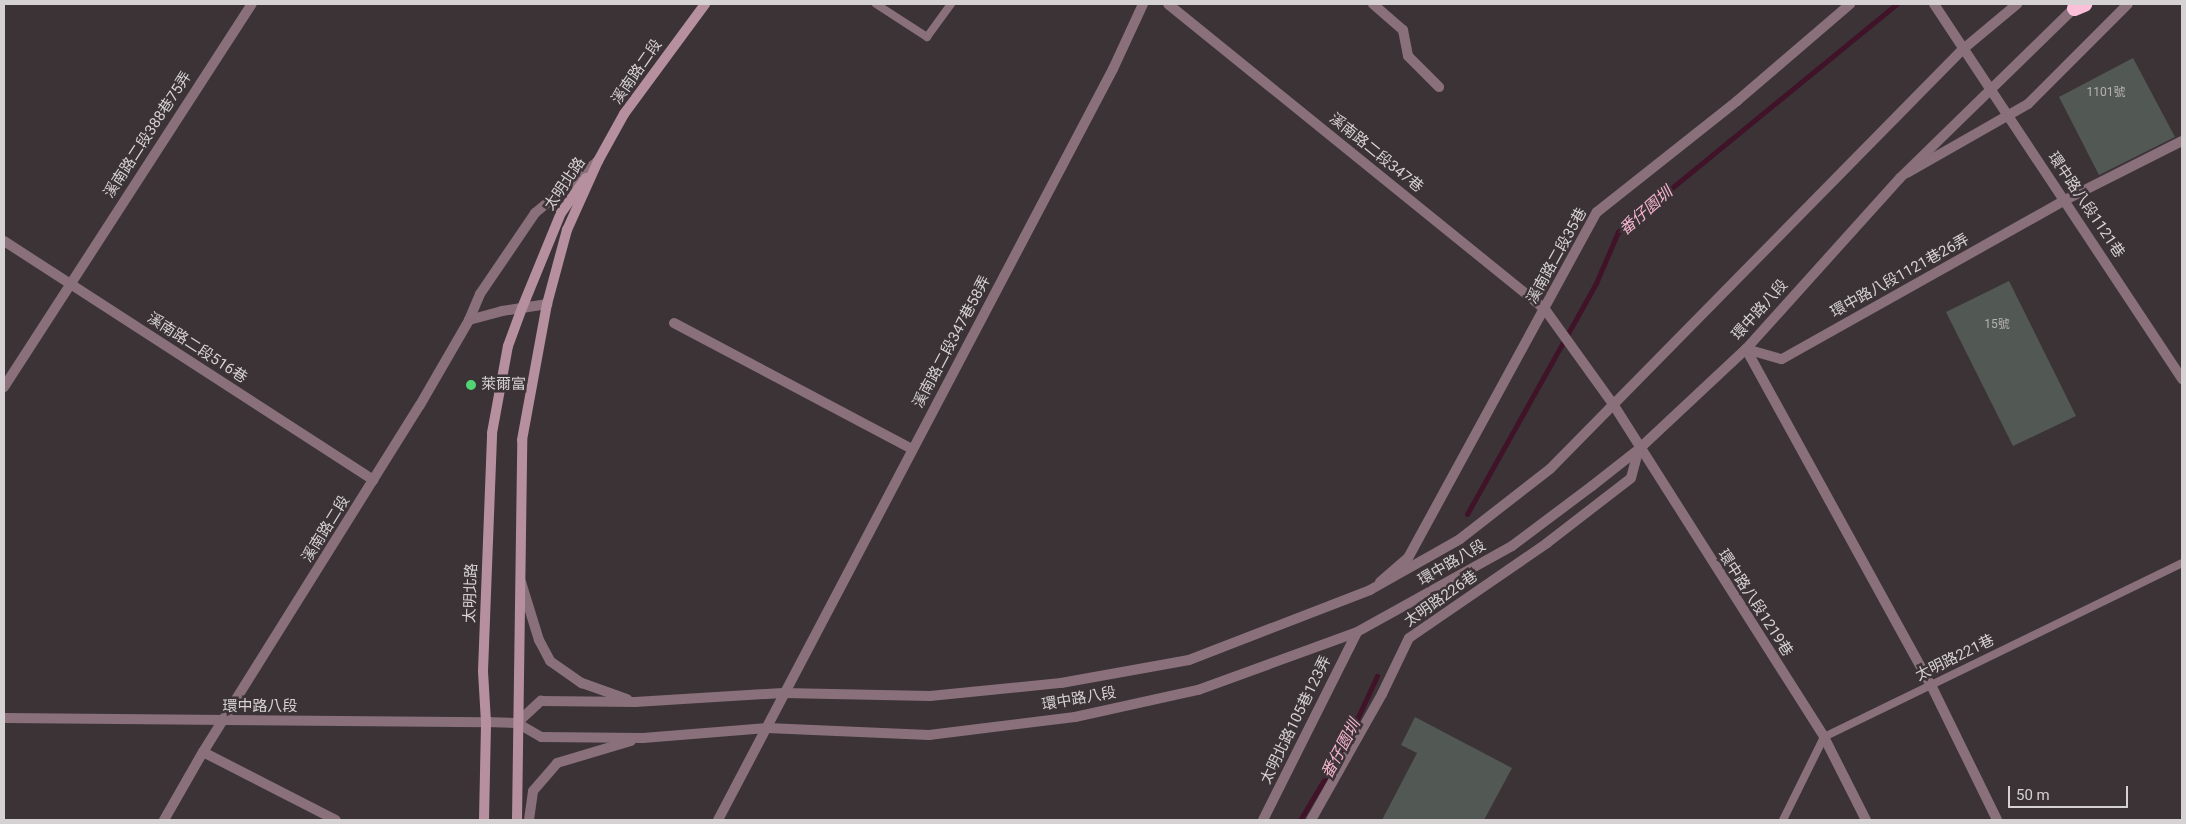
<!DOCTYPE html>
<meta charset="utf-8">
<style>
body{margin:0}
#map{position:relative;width:2186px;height:824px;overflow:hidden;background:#3b3336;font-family:Roboto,"Noto Sans TC",sans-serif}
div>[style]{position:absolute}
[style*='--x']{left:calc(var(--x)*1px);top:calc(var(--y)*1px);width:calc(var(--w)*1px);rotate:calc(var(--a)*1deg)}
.stream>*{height:5px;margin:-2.5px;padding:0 2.5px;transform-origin:2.5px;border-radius:2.5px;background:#401329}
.building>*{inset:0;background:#525853}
.service>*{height:8px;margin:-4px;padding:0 4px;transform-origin:4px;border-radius:4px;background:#89707a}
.minor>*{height:10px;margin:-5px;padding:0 5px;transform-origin:5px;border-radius:5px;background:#89707a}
.tertiary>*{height:10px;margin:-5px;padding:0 5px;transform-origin:5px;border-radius:5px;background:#89707a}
.secondary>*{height:10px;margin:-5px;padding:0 5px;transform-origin:5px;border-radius:5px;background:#b790a0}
.motorway>*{height:15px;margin:-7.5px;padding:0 7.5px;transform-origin:7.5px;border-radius:7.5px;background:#fcbfd8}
.dots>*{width:14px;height:14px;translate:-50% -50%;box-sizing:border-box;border:2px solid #3b3336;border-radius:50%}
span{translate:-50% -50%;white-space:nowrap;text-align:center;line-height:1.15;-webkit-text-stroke:5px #3b3336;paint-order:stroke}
.number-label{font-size:12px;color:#b5b3b3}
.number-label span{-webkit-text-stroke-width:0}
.street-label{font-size:15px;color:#d6d1d3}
.poi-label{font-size:15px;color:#d6d1d3}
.left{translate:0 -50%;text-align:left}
.water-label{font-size:16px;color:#f6b4cf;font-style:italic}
.frame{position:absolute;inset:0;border:5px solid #d6d1d3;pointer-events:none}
.scale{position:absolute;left:2008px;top:786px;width:120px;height:22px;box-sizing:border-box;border:2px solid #d6d1d3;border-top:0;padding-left:6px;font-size:15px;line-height:18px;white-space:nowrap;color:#d6d1d3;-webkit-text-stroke:4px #3b3336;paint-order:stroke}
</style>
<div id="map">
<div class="stream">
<div style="--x:1467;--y:514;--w:265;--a:-60.8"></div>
<div style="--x:1596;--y:283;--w:56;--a:-66.7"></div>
<div style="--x:1618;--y:232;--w:360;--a:-39.3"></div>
<div style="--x:1300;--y:820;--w:90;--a:-59.1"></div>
<div style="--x:1346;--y:743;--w:74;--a:-65.2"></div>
</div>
<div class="building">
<div style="clip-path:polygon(2133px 58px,2175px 137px,2099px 175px,2059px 97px)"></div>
<div style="clip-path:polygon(2009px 281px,2076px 416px,2013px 446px,1946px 312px)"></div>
<div style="clip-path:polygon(1415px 717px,1512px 768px,1484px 820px,1382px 820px,1417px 753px,1401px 745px)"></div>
</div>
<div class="service">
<div style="--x:876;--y:4;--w:61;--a:32.9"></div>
<div style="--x:927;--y:37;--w:41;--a:-54"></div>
<div style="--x:1783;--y:820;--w:93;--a:-63.7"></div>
<div style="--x:1824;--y:737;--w:398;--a:-25.9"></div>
</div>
<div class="minor">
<div style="--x:1168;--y:4;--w:484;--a:39"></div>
<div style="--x:1544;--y:308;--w:118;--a:54.3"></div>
<div style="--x:1613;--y:404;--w:394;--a:57.6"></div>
<div style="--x:1824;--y:737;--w:93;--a:63.2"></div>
<div style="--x:1373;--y:4;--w:40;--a:41"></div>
<div style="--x:1403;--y:30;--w:26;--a:79"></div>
<div style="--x:1408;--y:56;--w:44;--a:45"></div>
<div style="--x:1934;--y:4;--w:450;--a:56.5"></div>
<div style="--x:1907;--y:173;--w:139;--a:-29.7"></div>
<div style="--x:2028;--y:104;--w:141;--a:-45"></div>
<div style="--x:4;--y:241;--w:440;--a:32.9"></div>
<div style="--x:674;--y:323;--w:269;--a:27.9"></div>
<div style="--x:1746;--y:349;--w:384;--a:61.2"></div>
<div style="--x:1931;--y:685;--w:150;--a:63.9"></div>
<div style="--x:1746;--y:349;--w:37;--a:16"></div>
<div style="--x:1782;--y:359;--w:325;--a:-29.3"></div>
<div style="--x:2065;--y:200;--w:131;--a:-26.8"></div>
<div style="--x:4;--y:387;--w:456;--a:-57.1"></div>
<div style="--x:1380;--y:582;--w:37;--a:-41"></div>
<div style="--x:1408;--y:558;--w:394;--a:-61.4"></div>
<div style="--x:1597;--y:212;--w:179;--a:-38.4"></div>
<div style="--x:1737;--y:101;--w:149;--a:-40.6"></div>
<div style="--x:203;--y:752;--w:149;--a:27.1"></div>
<div style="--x:718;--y:820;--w:849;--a:-62.26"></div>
<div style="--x:1113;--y:69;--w:72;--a:-65.2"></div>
<div style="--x:1263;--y:820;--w:210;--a:-63.4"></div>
<div style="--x:1311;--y:820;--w:145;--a:-60.6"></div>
<div style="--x:1382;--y:694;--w:62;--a:-64.3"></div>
<div style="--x:1409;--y:638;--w:168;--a:-34.5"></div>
<div style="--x:1547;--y:543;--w:106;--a:-37.7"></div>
<div style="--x:1631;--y:478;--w:30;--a:-75"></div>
</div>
<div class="tertiary">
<div style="--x:469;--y:320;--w:34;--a:-15"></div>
<div style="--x:502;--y:311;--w:46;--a:-8.8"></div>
<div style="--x:521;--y:582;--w:61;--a:72.8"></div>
<div style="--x:539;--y:640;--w:24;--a:62"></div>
<div style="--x:550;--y:661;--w:39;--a:35"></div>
<div style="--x:582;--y:683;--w:48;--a:19.6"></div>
<div style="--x:4;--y:718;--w:482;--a:0.5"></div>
<div style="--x:486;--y:722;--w:31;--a:2"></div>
<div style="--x:517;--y:723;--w:28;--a:30"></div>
<div style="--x:541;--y:737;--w:102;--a:0.6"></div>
<div style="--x:643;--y:738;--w:124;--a:-4.6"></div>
<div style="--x:767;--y:728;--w:162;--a:2.5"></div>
<div style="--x:929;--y:735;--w:147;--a:-7"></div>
<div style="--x:1075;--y:717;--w:126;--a:-12.4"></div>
<div style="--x:1198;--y:690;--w:169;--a:-20"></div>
<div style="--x:1357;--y:632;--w:177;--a:-29"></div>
<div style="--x:1512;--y:546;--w:100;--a:-36.9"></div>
<div style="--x:1592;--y:486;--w:60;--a:-38.2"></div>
<div style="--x:1639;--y:449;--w:146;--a:-43.1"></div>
<div style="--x:1746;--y:349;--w:230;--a:-48"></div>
<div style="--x:1900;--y:178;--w:249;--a:-44.3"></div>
<div style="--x:517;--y:723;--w:33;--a:-43"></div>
<div style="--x:541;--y:701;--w:94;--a:0.6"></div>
<div style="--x:635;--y:702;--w:148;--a:-3.5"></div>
<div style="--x:783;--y:693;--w:147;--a:1.2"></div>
<div style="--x:930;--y:696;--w:132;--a:-5.7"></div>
<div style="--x:1061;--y:683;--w:130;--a:-10.2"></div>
<div style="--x:1189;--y:660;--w:194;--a:-21.1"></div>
<div style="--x:1370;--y:590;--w:103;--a:-29.5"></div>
<div style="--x:1460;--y:539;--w:114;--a:-37.9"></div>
<div style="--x:1550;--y:469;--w:588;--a:-45.48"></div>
<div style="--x:1962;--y:50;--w:72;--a:-39.9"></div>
<div style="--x:164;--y:820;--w:78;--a:-60.2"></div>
<div style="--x:203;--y:752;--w:409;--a:-58"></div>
<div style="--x:420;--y:405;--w:98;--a:-60"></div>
<div style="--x:469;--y:320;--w:28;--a:-67"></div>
<div style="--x:480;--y:294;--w:98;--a:-55.8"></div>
<div style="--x:535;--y:213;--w:82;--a:-39.5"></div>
<div style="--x:529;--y:820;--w:29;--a:-82"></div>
<div style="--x:533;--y:791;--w:37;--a:-49"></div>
<div style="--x:557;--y:763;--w:77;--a:-16.6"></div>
</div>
<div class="secondary">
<div style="--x:484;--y:820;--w:98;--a:-88.8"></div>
<div style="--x:486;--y:722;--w:51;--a:-93.4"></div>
<div style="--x:483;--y:671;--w:238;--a:-87.8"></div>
<div style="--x:492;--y:433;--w:88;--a:-79.6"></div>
<div style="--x:508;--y:346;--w:40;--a:-69.8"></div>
<div style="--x:522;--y:308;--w:103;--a:-67.7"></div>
<div style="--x:561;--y:213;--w:43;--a:-54.5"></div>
<div style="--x:517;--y:820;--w:380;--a:-89.2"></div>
<div style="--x:522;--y:440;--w:138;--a:-79.6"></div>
<div style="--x:547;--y:304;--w:77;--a:-74.9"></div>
<div style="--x:567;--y:230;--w:76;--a:-65.8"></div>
<div style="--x:598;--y:161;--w:54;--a:-61"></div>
<div style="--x:624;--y:114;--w:137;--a:-53.6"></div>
</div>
<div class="motorway">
<div style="--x:2074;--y:8;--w:11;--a:-22"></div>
</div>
<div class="dots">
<div style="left:471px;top:385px;background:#52d673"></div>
</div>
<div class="number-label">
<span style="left:2106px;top:93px">1101號</span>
<span style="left:1997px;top:325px">15號</span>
</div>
<div class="street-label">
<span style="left:637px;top:72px;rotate:-55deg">溪南路二段</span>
<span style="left:148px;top:135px;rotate:-57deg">溪南路二段388巷75弄</span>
<span style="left:1376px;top:153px;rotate:39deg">溪南路二段347巷</span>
<span style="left:565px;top:184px;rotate:-56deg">太明北路</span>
<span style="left:2086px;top:205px;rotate:56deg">環中路八段1121巷</span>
<span style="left:1557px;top:256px;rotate:-61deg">溪南路二段35巷</span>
<span style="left:1900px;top:276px;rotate:-29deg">環中路八段1121巷26弄</span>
<span style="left:1760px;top:310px;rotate:-48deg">環中路八段</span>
<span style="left:952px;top:342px;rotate:-62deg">溪南路二段347巷58弄</span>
<span style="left:197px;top:348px;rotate:33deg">溪南路二段516巷</span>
<span style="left:326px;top:529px;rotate:-58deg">溪南路二段</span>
<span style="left:1452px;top:563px;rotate:-30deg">環中路八段</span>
<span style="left:471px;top:593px;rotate:-88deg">太明北路</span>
<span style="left:1441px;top:599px;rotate:-35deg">太明路226巷</span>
<span style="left:1755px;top:603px;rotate:57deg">環中路八段1219巷</span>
<span style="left:1955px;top:658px;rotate:-26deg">太明路221巷</span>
<span style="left:1079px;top:699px;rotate:-10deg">環中路八段</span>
<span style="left:260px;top:707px">環中路八段</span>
<span style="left:1296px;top:720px;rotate:-64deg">太明北路105巷123弄</span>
</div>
<div class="poi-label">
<span class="left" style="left:481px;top:385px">萊爾富</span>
</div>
<div class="water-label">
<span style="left:1646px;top:211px;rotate:-41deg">番仔園圳</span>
<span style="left:1341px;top:749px;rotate:-62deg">番仔園圳</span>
</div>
<div class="frame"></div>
<div class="scale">50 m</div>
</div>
